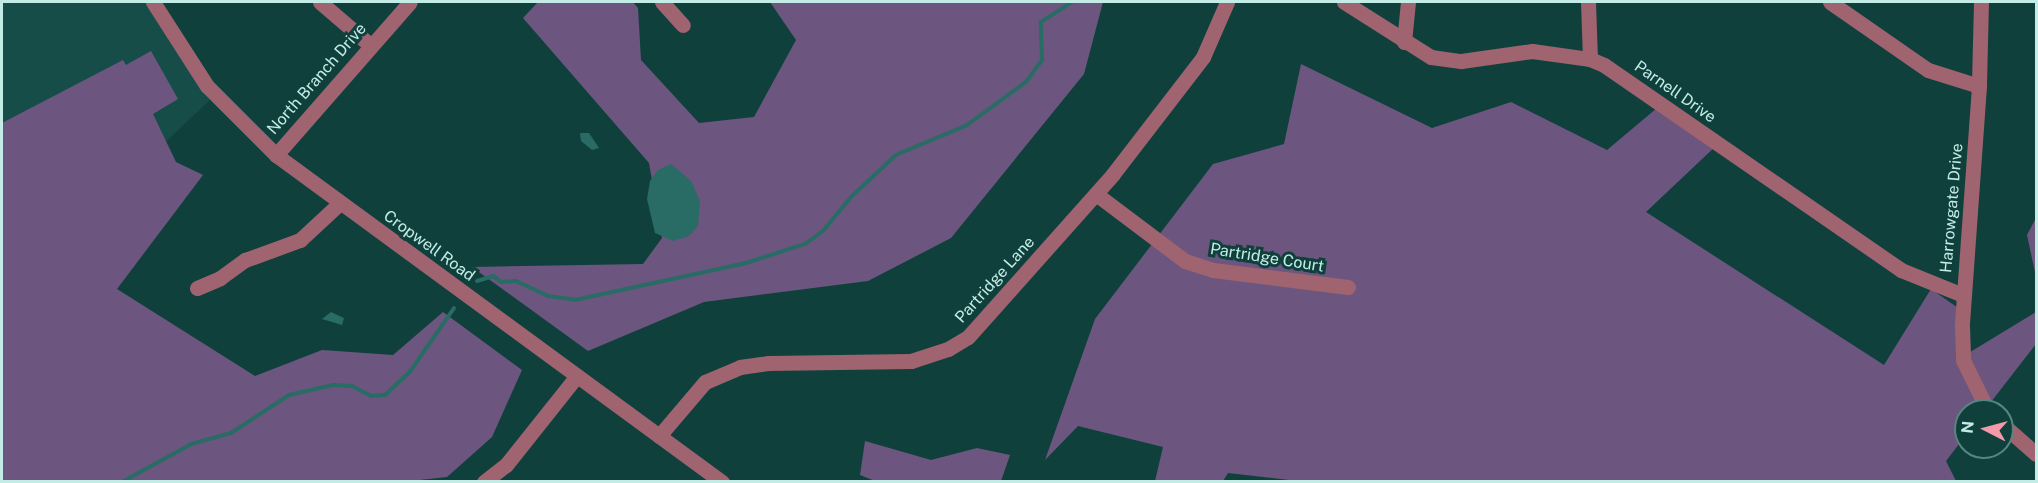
<!DOCTYPE html>
<style>
body{margin:0}
#map{position:relative;width:2038px;height:483px;overflow:hidden;background:#10403c;font-family:"Public Sans",sans-serif}
div>[style]{position:absolute}
[style*='--x']{left:calc(var(--x)*1px);top:calc(var(--y)*1px);width:calc(var(--w)*1px);rotate:calc(var(--a)*1deg)}
.built>*{inset:0;background:#174d49}
.green>*{inset:0;background:#6c567f}
.water>*{inset:0;background:#296b65}
.stream>*{height:4px;margin:-2px;padding:0 2px;transform-origin:2px;border-radius:2px;background:#296b65}
.minor>*{height:15px;margin:-7.5px;padding:0 7.5px;transform-origin:7.5px;border-radius:7.5px;background:#9f646f}
span{translate:-50% -50%;white-space:nowrap;text-align:center;line-height:1.15;-webkit-text-stroke:6px #10403c;paint-order:stroke}
.street-label{font-size:16px;color:#c4ece7}
.frame{position:absolute;inset:0;border:3px solid #c4ece7;pointer-events:none}
.north{position:absolute;left:1954px;top:399px;width:60px;height:60px;box-sizing:border-box;background:#10403c;border:2px solid #588580;border-radius:50%;rotate:276deg;font-size:16px;font-weight:700;line-height:24px;text-align:center;color:#c4ece7}
.north::after{content:'';display:block;margin:auto;width:21px;height:27px;background:#f39aaa;clip-path:polygon(50% 0,100% 100%,50% 72%,0 100%)}
</style>
<div id="map">
<div class="built">
<div style="clip-path:polygon(2px 2px,153px 2px,215px 95px,47px 255px,2px 273px)"></div>
</div>
<div class="green">
<div style="clip-path:polygon(538px 2px,633px 2px,638px 8px,641px 60px,699px 123px,754px 117px,796px 40px,770px 2px,1103px 2px,1084px 74px,951px 238px,868px 281px,704px 302px,588px 351px,472px 267px,643px 264px,662px 238px,649px 163px,523px 18px)"></div>
<div style="clip-path:polygon(151px 51px,178px 99px,153px 114px,176px 162px,203px 175px,117px 289px,255px 376px,322px 350px,393px 355px,443px 312px,522px 370px,492px 437px,447px 477px,401px 482px,2px 481px,2px 123px,123px 60px,126px 65px)"></div>
<div style="clip-path:polygon(1301px 64px,1432px 128px,1511px 102px,1607px 150px,1663px 103px,1719px 143px,1646px 212px,1884px 365px,1931px 289px,1961px 310px,1962px 357px,2036px 312px,2036px 344px,1984px 411px,1966px 411px,1966px 435px,1946px 461px,1956px 481px,1306px 482px,1228px 473px,1223px 481px,1155px 481px,1163px 447px,1078px 426px,1045px 460px,1095px 319px,1213px 164px,1284px 144px)"></div>
<div style="clip-path:polygon(2036px 218px,2036px 277px,2027px 235px)"></div>
<div style="clip-path:polygon(865px 441px,931px 460px,977px 448px,1010px 455px,1001px 481px,875px 481px,860px 475px)"></div>
</div>
<div class="water">
<div style="clip-path:polygon(580px 133px,589px 133px,599px 148px,592px 150px,581px 141px)"></div>
<div style="clip-path:polygon(671px 164px,691px 181px,700px 201px,698px 226px,689px 236px,673px 241px,655px 233px,647px 199px,650px 181px,658px 170px)"></div>
<div style="clip-path:polygon(331px 312px,344px 318px,342px 325px,322px 319px)"></div>
</div>
<div class="stream">
<div style="--x:477;--y:281;--w:17;--a:-17"></div>
<div style="--x:493;--y:276;--w:10;--a:37"></div>
<div style="--x:501;--y:282;--w:15;--a:-4"></div>
<div style="--x:516;--y:281;--w:35;--a:25"></div>
<div style="--x:548;--y:296;--w:27;--a:8"></div>
<div style="--x:575;--y:300;--w:175;--a:-12.2"></div>
<div style="--x:746;--y:263;--w:62;--a:-17.9"></div>
<div style="--x:805;--y:244;--w:22;--a:-36"></div>
<div style="--x:823;--y:231;--w:45;--a:-50.4"></div>
<div style="--x:852;--y:196;--w:60;--a:-43"></div>
<div style="--x:896;--y:155;--w:77;--a:-22.9"></div>
<div style="--x:967;--y:125;--w:73;--a:-36.1"></div>
<div style="--x:1026;--y:82;--w:27;--a:-54"></div>
<div style="--x:1042;--y:60;--w:38;--a:-92"></div>
<div style="--x:1041;--y:22;--w:37;--a:-33"></div>
<div style="--x:122;--y:482;--w:79;--a:-28.8"></div>
<div style="--x:191;--y:444;--w:41;--a:-15.4"></div>
<div style="--x:231;--y:433;--w:69;--a:-33.2"></div>
<div style="--x:289;--y:395;--w:45;--a:-12.8"></div>
<div style="--x:333;--y:385;--w:19;--a:3"></div>
<div style="--x:352;--y:386;--w:21;--a:28"></div>
<div style="--x:371;--y:396;--w:14;--a:-4"></div>
<div style="--x:385;--y:395;--w:33;--a:-43"></div>
<div style="--x:409;--y:373;--w:79;--a:-55.3"></div>
</div>
<div class="minor">
<div style="--x:153;--y:2;--w:100;--a:57.3"></div>
<div style="--x:207;--y:86;--w:98;--a:45"></div>
<div style="--x:276;--y:155;--w:553;--a:36.25"></div>
<div style="--x:320;--y:2;--w:66;--a:40.7"></div>
<div style="--x:662;--y:2;--w:31;--a:48"></div>
<div style="--x:1344;--y:2;--w:103;--a:32.3"></div>
<div style="--x:1431;--y:57;--w:30;--a:8"></div>
<div style="--x:1461;--y:61;--w:72;--a:-8"></div>
<div style="--x:1532;--y:51;--w:59;--a:7.9"></div>
<div style="--x:1590;--y:59;--w:15;--a:23"></div>
<div style="--x:1604;--y:65;--w:361;--a:34.6"></div>
<div style="--x:1901;--y:270;--w:67;--a:22"></div>
<div style="--x:1588;--y:2;--w:57;--a:88"></div>
<div style="--x:1830;--y:2;--w:119;--a:34.8"></div>
<div style="--x:1928;--y:70;--w:53;--a:17.4"></div>
<div style="--x:1981;--y:2;--w:84;--a:91.4"></div>
<div style="--x:1979;--y:86;--w:241;--a:94.1"></div>
<div style="--x:1962;--y:326;--w:34;--a:88"></div>
<div style="--x:1963;--y:360;--w:57;--a:63.9"></div>
<div style="--x:1404;--y:42;--w:40;--a:-84.3"></div>
<div style="--x:276;--y:155;--w:203;--a:-48.8"></div>
<div style="--x:1096;--y:194;--w:111;--a:37"></div>
<div style="--x:1185;--y:261;--w:29;--a:18"></div>
<div style="--x:1213;--y:270;--w:136;--a:7.2"></div>
<div style="--x:197;--y:288;--w:25;--a:-23"></div>
<div style="--x:220;--y:278;--w:31;--a:-36"></div>
<div style="--x:245;--y:260;--w:59;--a:-20"></div>
<div style="--x:300;--y:240;--w:54;--a:-42.8"></div>
<div style="--x:2002;--y:424;--w:45;--a:41.4"></div>
<div style="--x:659;--y:436;--w:71;--a:-49.6"></div>
<div style="--x:705;--y:382;--w:38;--a:-23"></div>
<div style="--x:740;--y:367;--w:28;--a:-8"></div>
<div style="--x:768;--y:363;--w:143;--a:-0.8"></div>
<div style="--x:911;--y:361;--w:39;--a:-18"></div>
<div style="--x:948;--y:349;--w:23;--a:-31"></div>
<div style="--x:968;--y:337;--w:218;--a:-48.3"></div>
<div style="--x:1113;--y:174;--w:148;--a:-52.4"></div>
<div style="--x:1203;--y:57;--w:60;--a:-66.4"></div>
<div style="--x:484;--y:482;--w:28;--a:-38"></div>
<div style="--x:506;--y:465;--w:112;--a:-51.5"></div>
</div>
<div class="street-label">
<span style="left:317px;top:79px;rotate:-49deg">North Branch Drive</span>
<span style="left:1675px;top:92px;rotate:35deg">Parnell Drive</span>
<span style="left:1952px;top:208px;rotate:-85deg">Harrowgate Drive</span>
<span style="left:429px;top:246px;rotate:36deg">Cropwell Road</span>
<span style="left:1267px;top:258px;rotate:9deg">Partridge Court</span>
<span style="left:995px;top:280px;rotate:-48deg">Partridge Lane</span>
</div>
<div class="frame"></div>
<div class="north">N</div>
</div>
